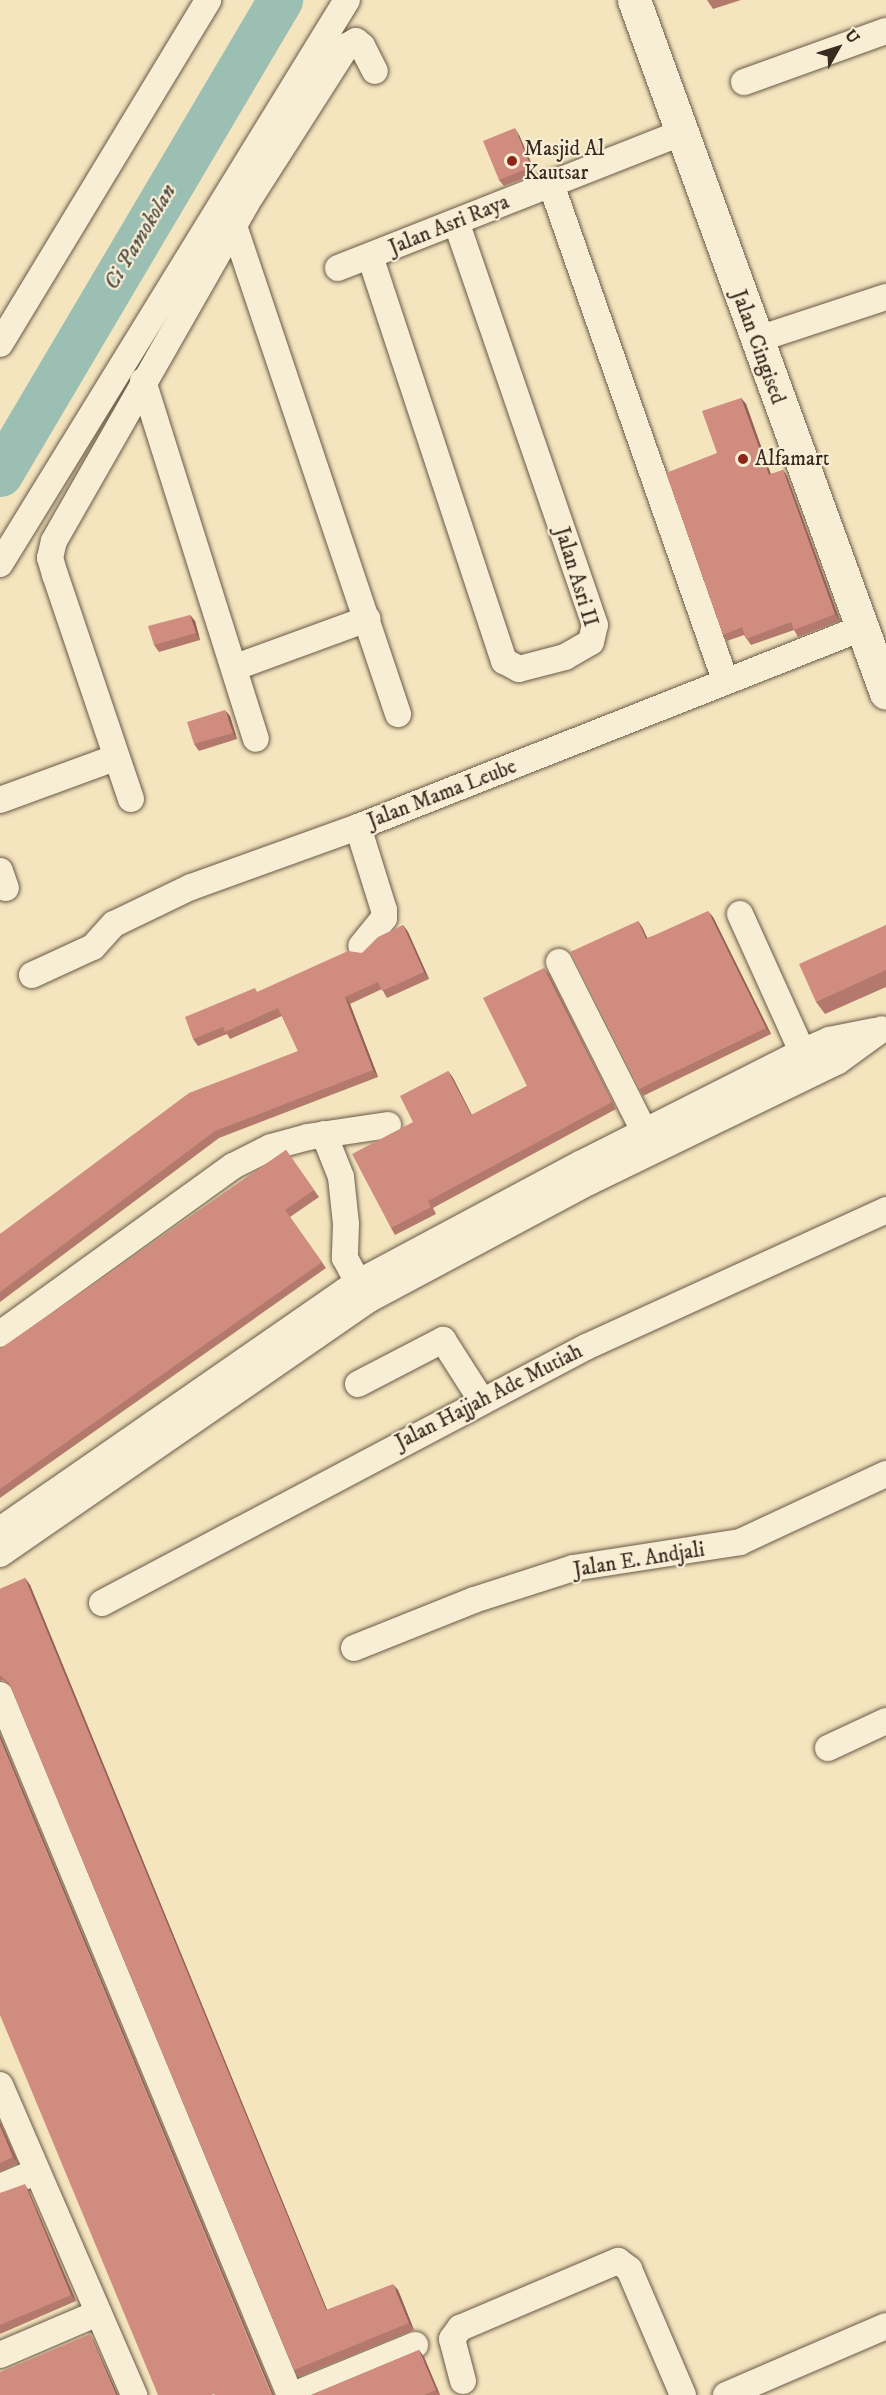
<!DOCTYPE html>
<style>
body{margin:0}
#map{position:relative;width:886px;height:2395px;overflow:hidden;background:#f4e5be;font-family:"IM FELL DW Pica",serif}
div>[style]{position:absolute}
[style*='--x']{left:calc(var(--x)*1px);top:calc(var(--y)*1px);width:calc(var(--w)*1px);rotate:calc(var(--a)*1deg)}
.river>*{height:45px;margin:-22.5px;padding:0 22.5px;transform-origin:22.5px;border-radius:22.5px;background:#9cbfb4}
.roads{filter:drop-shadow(0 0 2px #695948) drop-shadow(0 0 2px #695948)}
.minor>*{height:26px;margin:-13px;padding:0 13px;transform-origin:13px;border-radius:13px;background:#f8eed5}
.secondary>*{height:33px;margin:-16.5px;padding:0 16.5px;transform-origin:16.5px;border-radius:16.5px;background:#f8eed5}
.wall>*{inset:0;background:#b3796d}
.shaded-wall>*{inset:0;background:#926359}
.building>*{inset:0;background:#d08d7f}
.dots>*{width:16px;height:16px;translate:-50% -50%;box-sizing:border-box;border:3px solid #f8eed5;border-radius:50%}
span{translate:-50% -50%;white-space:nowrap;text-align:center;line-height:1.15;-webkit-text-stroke:4.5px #f8eed5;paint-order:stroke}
.poi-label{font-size:21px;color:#3b2a20}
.left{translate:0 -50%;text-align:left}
.street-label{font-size:21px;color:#3b2a20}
.water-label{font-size:22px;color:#534f45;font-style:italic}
.north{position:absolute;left:808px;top:18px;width:60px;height:60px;-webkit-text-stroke:4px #f8eed5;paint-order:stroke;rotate:51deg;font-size:16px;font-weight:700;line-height:24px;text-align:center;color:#3b2a20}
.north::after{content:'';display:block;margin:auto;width:21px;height:27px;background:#3b2a20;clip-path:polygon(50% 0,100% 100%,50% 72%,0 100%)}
</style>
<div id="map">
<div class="river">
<div style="--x:0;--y:474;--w:551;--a:-59.43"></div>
</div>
<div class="roads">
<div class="minor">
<div style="--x:744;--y:82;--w:151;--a:-19.8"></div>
<div style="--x:551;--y:184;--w:526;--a:70.67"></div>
<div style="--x:224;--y:223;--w:10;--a:17"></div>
<div style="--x:234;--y:226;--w:515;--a:71.42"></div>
<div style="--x:370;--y:256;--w:427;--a:71.7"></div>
<div style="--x:504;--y:661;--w:17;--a:28"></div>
<div style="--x:519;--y:669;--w:48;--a:-14.6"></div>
<div style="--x:565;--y:657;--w:30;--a:-30"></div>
<div style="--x:591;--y:642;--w:17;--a:-77"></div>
<div style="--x:595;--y:625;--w:426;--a:-109"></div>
<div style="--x:338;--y:268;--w:368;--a:-21.5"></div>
<div style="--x:755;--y:340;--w:138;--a:-18.2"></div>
<div style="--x:0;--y:344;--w:402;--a:-58.8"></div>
<div style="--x:143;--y:381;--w:375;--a:72.5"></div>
<div style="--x:0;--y:564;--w:662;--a:-58.4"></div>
<div style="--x:236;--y:667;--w:140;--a:-20.1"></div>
<div style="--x:131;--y:799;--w:237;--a:-108.7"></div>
<div style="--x:55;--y:575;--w:18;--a:-106"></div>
<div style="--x:50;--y:558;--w:17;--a:-77"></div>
<div style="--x:54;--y:541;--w:397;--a:-60.3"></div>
<div style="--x:251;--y:196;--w:178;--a:-57.4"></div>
<div style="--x:347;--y:46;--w:10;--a:-29"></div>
<div style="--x:356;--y:41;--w:8;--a:40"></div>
<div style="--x:362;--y:46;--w:28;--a:63"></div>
<div style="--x:0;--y:800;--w:122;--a:-20.1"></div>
<div style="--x:358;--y:827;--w:87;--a:72.6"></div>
<div style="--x:384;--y:910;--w:8;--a:90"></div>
<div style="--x:384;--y:918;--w:36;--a:129"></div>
<div style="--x:0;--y:871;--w:18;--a:71"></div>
<div style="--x:740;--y:914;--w:168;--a:65.7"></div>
<div style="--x:559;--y:962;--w:189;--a:63.3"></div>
<div style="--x:32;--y:975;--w:67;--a:-24.7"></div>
<div style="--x:93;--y:947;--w:31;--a:-48"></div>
<div style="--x:114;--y:924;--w:85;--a:-25.7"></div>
<div style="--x:191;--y:887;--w:177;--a:-19.8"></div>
<div style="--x:358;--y:827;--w:542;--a:-21.55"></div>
<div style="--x:324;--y:1134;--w:46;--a:68.4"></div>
<div style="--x:341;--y:1177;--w:47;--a:83.9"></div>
<div style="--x:346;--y:1224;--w:34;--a:92"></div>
<div style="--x:345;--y:1258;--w:43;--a:62.2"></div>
<div style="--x:0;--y:1334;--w:287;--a:-35.8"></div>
<div style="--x:233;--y:1166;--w:42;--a:-26.6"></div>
<div style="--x:271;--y:1147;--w:38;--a:-15"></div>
<div style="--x:308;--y:1137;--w:81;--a:-8.5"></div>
<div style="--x:358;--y:1384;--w:96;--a:-27.4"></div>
<div style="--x:443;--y:1340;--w:72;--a:57.4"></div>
<div style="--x:0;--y:1530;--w:434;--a:-34.7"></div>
<div style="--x:357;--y:1283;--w:253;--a:-28.1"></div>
<div style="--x:580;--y:1164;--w:249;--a:-26.8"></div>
<div style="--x:802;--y:1052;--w:30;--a:-24"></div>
<div style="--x:829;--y:1040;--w:46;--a:-11.3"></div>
<div style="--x:0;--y:1554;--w:447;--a:-34.6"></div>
<div style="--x:368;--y:1300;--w:251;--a:-28.1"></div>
<div style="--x:589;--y:1182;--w:277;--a:-25.9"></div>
<div style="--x:838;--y:1061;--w:54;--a:-36"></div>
<div style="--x:102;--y:1603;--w:548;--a:-27.88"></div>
<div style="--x:586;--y:1347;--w:330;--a:-24.5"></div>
<div style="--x:354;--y:1648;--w:129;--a:-21.8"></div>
<div style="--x:474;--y:1600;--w:104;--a:-17.9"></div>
<div style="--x:573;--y:1568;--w:169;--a:-8.8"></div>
<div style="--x:740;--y:1542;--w:161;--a:-25"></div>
<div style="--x:0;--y:1695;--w:758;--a:67.5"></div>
<div style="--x:828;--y:1748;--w:64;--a:-25"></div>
<div style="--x:0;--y:2085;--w:338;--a:66.6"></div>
<div style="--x:0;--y:2187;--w:39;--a:-23"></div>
<div style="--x:0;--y:2355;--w:107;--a:-23.2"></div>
<div style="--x:463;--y:2381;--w:43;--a:-104.7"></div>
<div style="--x:452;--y:2339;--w:14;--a:-54"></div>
<div style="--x:460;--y:2328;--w:172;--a:-23"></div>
<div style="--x:618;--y:2261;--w:14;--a:36"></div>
<div style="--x:629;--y:2269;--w:137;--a:66.8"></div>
<div style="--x:293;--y:2395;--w:132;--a:-22.3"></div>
<div style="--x:726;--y:2395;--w:174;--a:-23.3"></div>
</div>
<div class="secondary">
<div style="--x:634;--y:0;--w:737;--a:70.02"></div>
</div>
</div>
<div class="wall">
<div style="clip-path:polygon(707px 0,741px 0,713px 9px)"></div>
<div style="clip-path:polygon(519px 135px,536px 174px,504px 186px,499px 180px)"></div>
<div style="clip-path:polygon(741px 398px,746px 404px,771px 474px,783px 470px,787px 476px,840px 621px,798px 637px,794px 630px,751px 645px,744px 635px,727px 641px,723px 635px,717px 453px)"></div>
<div style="clip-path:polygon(190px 615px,195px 621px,200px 640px,159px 652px,154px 645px)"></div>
<div style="clip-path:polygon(230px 716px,237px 739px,199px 751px,194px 744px)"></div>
<div style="clip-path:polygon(713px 917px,771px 1034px,643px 1096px,639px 1089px,638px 921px,642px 927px,647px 938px)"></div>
<div style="clip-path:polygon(403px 925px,408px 932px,429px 979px,387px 998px,382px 989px,350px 1004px,378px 1077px,219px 1138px,0 1302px,0 1234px,298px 1051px,282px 1016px,230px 1039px,227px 1034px,198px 1046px,193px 1039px,258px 992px,362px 953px)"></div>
<div style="clip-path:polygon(886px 925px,886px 987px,825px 1014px,816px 1002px)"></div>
<div style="clip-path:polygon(544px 968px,549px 975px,616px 1109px,433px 1208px,436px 1214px,395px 1235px,391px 1228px,413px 1122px,448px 1071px,453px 1078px,472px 1115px,527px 1086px)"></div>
<div style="clip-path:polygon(286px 1150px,319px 1197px,290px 1217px,326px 1268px,0 1498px,0 1349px)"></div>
<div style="clip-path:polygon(25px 1578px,30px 1585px,327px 2310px,398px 2290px,414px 2330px,299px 2377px,294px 2370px,11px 1687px,3px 1680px,0 1681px,0 1589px)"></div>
<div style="clip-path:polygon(0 2122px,18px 2163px,0 2172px)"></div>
<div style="clip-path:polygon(29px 2191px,76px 2301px,0 2334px,0 2193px)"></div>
<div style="clip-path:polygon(419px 2350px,424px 2357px,440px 2395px,311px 2395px)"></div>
</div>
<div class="shaded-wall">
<div style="clip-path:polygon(515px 128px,519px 135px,536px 174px,531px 167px)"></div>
<div style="clip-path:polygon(741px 398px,746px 404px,773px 481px,769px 475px)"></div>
<div style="clip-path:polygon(783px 470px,787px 476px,840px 621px,835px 614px)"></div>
<div style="clip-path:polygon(190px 615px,195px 621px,200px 640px,196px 633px)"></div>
<div style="clip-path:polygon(225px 710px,230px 716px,237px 739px,233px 733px)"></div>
<div style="clip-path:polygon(708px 911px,713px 917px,771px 1034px,766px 1028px)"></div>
<div style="clip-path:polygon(638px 921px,642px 927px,651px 946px,646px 939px)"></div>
<div style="clip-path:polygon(403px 925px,408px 932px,429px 979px,424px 972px)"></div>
<div style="clip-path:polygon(544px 968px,549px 975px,616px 1109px,612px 1102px)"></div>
<div style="clip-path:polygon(345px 997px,350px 1004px,378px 1077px,373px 1070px)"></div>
<div style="clip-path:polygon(448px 1071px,453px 1078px,475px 1122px,471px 1115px)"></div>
<div style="clip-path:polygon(25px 1578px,30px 1585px,330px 2317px,326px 2310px)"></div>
<div style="clip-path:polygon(0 1734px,274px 2395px,272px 2395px,0 1739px)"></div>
<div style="clip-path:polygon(0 2122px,18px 2163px,13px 2157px,0 2126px)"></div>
<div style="clip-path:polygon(25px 2184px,29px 2191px,76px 2301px,71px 2295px)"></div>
<div style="clip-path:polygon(393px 2284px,398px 2290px,414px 2330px,409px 2323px)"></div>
<div style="clip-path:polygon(90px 2334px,94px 2341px,118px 2395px,116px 2395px)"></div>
<div style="clip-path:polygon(419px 2350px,424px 2357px,440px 2395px,436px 2390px)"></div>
</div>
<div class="building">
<div style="clip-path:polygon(515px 128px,531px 167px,499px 180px,483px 141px)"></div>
<div style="clip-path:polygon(741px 398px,769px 475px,783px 470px,835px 614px,794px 630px,791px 622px,746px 639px,742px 627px,723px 635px,666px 473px,717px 453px,702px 411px)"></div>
<div style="clip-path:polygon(190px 615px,196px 633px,154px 645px,148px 626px)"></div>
<div style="clip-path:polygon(225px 710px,233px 733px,194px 744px,187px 722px)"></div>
<div style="clip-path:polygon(708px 911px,766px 1028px,639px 1089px,570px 952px,638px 921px,646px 939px)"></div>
<div style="clip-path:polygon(403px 925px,424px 972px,382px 991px,378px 982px,345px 997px,373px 1070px,215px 1131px,0 1292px,0 1234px,189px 1093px,298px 1051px,278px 1008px,225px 1032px,223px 1027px,193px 1039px,185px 1017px,255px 988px,257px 992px,348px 951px,362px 953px,378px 937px)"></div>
<div style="clip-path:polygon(886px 925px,886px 970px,816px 1002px,799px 964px)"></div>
<div style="clip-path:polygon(544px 968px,612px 1102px,428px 1201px,431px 1207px,391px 1228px,352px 1154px,413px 1122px,400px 1096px,448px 1071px,471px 1115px,527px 1086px,483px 998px)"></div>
<div style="clip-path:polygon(286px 1150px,314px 1190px,285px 1210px,322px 1262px,0 1489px,0 1349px)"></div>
<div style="clip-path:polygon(25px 1578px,326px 2310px,393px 2284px,409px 2323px,294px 2370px,9px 1683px,0 1675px,0 1589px)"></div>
<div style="clip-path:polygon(0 1739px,271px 2394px,273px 2395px,215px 2395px,214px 2394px,211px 2395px,158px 2395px,0 2015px)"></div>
<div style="clip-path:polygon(0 2126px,13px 2157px,0 2163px)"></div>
<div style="clip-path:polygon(25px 2184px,71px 2295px,0 2325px,0 2193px)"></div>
<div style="clip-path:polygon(90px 2334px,116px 2395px,0 2395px,0 2372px)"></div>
<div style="clip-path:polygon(419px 2350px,436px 2390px,424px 2395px,311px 2395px)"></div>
</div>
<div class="dots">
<div style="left:512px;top:161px;background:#8f2418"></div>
<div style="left:743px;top:459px;background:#8f2418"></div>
</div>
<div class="poi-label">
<span class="left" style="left:524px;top:161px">Masjid Al<br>Kautsar</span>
<span class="left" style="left:755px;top:459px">Alfamart</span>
</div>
<div class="street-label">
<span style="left:449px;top:225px;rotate:-22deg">Jalan Asri Raya</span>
<span style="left:758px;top:347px;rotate:70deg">Jalan Cingised</span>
<span style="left:576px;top:577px;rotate:73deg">Jalan Asri II</span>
<span style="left:442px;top:794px;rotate:-21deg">Jalan Mama Leube</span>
<span style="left:489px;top:1397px;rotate:-27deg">Jalan Hajjah Ade Mutiah</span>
<span style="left:639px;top:1560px;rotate:-9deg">Jalan E. Andjali</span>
</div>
<div class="water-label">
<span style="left:140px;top:237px;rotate:-59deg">Ci Pamokolan</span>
</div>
<div class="north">U</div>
</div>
